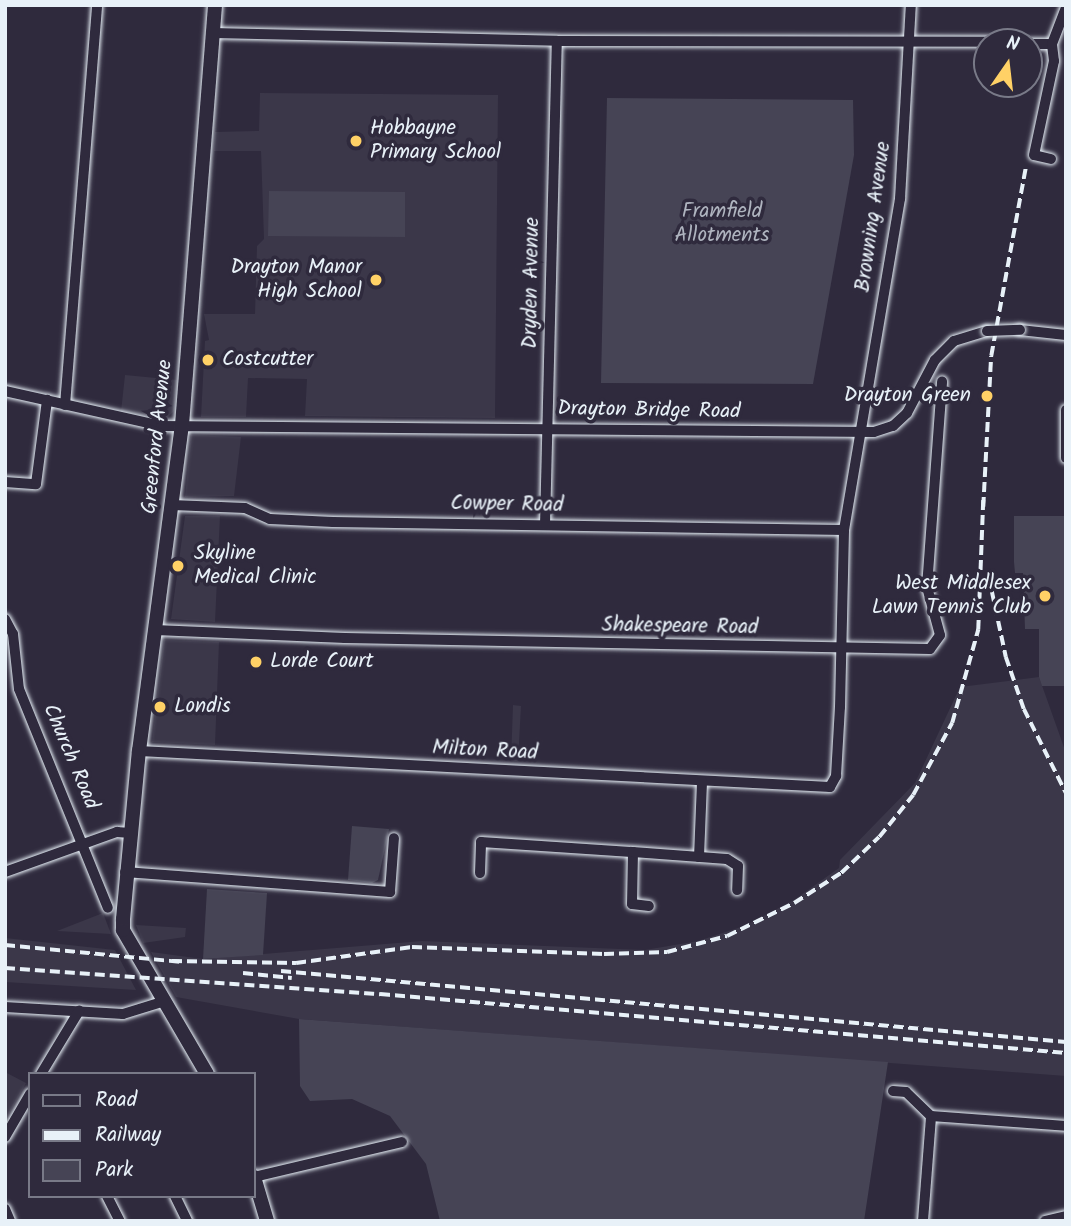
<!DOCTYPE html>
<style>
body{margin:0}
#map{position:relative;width:1071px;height:1226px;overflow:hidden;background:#2f2a3d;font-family:Kalam,sans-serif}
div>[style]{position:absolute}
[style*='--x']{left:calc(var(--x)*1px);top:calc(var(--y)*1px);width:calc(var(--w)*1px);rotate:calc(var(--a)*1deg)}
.built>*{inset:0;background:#3b3749}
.green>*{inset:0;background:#464455}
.roads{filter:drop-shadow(0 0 2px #e8f1f8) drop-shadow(0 0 2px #e8f1f8)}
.minor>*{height:10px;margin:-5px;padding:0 5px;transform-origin:5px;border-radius:5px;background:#2f2a3d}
.tertiary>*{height:14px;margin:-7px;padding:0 7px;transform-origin:7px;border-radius:7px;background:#2f2a3d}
.rail>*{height:3.5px;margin-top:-1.75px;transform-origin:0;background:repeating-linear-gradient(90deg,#e8f1f8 0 10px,transparent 0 15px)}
.bridges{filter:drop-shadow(0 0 2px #e8f1f8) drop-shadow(0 0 2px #e8f1f8)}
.minor-bridge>*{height:10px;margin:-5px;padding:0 5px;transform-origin:5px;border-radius:5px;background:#2f2a3d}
.dots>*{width:19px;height:19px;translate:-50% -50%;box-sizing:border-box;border:4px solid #2f2a3d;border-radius:50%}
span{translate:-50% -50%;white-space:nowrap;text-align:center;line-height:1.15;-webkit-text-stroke:7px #2f2a3d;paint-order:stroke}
.poi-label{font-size:21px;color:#e8f1f8}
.left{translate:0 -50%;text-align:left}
.right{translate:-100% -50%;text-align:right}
.park-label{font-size:21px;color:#afb4bf}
.street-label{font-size:21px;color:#e8f1f8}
.frame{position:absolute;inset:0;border:7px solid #e8f1f8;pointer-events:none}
.legend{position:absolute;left:28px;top:1072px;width:228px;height:126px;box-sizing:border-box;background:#2f2a3d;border:2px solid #797a88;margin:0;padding:9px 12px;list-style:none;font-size:21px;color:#e8f1f8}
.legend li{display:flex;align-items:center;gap:14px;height:35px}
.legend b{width:35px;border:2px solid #797a88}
.north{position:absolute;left:973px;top:28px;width:70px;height:70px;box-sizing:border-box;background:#2f2a3d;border:2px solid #797a88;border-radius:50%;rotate:14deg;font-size:19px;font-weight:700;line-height:28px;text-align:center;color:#e8f1f8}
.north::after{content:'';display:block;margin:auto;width:24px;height:32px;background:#ffd166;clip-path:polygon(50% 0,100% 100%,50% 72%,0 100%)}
</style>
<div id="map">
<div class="built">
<div style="clip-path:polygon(260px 93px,498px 95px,495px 418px,305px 416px,307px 379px,248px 378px,246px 417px,201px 417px,205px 341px,209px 340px,204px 314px,255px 314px,257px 246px,264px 239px,261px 151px,214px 151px,215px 132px,259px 131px)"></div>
<div style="clip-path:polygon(125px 375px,177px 380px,174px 411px,167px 418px,121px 412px)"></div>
<div style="clip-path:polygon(191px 435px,241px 437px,234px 496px,185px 497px)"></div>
<div style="clip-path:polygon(185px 516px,220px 516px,215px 622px,171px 619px)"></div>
<div style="clip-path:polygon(164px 640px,219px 642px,215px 745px,152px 742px)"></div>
<div style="clip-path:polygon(1039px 677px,1066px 753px,1066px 1076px,299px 1019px,176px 997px,151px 952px,203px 959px,422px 941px,645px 950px,698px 941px,744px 926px,794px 900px,839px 868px,840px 860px,915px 783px,960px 687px)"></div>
<div style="clip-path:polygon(513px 705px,521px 706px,518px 761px,511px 761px)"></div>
<div style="clip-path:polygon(103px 913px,111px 934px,57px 931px)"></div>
<div style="clip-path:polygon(136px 925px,186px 928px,185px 937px,143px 943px)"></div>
<div style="clip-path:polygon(5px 938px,115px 950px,136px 990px,5px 982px)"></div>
<div style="clip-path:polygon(5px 1072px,26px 1083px,5px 1121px)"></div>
</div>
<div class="green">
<div style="clip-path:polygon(607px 98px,853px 100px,854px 155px,813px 384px,601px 383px)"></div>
<div style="clip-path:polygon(269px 191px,405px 192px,405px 237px,268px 236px)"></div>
<div style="clip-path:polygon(1014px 516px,1066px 516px,1066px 686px,1042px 686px,1039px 677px,1039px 629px,1025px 629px,1023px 573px,1015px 573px,1014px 562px)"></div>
<div style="clip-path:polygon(352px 826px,389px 829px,378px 880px,372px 883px,348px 880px)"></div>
<div style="clip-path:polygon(207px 889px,267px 893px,263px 955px,203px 959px)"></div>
<div style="clip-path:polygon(299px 1019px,888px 1062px,864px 1221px,440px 1221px,426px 1164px,390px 1116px,352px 1099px,310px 1101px,300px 1086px)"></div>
</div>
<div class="roads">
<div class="minor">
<div style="--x:213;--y:33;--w:344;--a:1.3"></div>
<div style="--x:557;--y:41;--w:444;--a:0.1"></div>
<div style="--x:1029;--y:44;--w:23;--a:0"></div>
<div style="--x:1051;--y:159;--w:17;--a:-167"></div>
<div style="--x:1034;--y:155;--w:96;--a:-78"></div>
<div style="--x:1054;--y:61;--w:17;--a:-97"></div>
<div style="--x:1052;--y:44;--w:40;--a:-69"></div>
<div style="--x:1020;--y:330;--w:46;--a:6.2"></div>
<div style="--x:5;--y:391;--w:160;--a:12.6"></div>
<div style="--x:161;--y:426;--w:713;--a:0.48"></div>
<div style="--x:874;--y:432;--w:20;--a:-18"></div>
<div style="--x:893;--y:426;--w:19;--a:-43"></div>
<div style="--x:907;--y:413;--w:60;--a:-62.2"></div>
<div style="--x:935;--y:360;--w:27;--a:-45"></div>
<div style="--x:954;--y:341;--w:34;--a:-17"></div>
<div style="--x:65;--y:405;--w:401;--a:-85.4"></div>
<div style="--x:1066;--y:410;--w:48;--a:90"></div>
<div style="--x:5;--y:482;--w:31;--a:4"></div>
<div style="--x:36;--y:484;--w:85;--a:-82.5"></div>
<div style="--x:172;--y:505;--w:73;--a:2.4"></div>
<div style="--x:245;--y:508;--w:27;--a:24"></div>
<div style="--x:270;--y:519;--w:63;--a:2.7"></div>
<div style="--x:333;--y:522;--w:511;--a:0.9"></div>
<div style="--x:545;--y:525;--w:484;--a:-88.6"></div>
<div style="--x:5;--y:619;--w:17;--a:62"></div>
<div style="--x:13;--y:634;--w:55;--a:83.8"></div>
<div style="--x:19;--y:689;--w:236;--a:67.9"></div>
<div style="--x:155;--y:630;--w:190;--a:2.4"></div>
<div style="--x:345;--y:638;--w:585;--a:1.08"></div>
<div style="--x:930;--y:649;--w:17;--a:-54"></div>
<div style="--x:940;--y:635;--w:50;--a:-105.2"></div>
<div style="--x:927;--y:587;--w:206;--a:-85.8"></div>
<div style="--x:139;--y:751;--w:692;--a:2.98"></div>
<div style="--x:830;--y:787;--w:13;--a:-61"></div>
<div style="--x:836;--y:776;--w:69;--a:-86.7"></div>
<div style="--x:840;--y:707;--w:177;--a:-88.7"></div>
<div style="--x:844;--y:530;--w:336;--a:-80.4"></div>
<div style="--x:900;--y:199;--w:194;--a:-86.8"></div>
<div style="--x:633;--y:852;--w:52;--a:91.1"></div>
<div style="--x:632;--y:904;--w:17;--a:7"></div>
<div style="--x:699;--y:857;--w:76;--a:-87.7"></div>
<div style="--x:5;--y:872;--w:119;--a:-19.7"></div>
<div style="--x:117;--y:832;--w:13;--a:4"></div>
<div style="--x:125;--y:872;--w:266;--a:4.3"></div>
<div style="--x:390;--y:892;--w:54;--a:-85.8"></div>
<div style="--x:480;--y:873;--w:31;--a:-88"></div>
<div style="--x:481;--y:842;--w:152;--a:3.8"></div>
<div style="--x:633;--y:852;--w:94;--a:4.3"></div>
<div style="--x:727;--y:859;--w:13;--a:32"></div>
<div style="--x:738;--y:866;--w:24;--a:92"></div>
<div style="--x:5;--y:1007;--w:118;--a:3.4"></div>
<div style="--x:123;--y:1014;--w:44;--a:-17.2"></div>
<div style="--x:41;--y:1074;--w:74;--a:-58.9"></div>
<div style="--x:893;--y:1091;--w:13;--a:4"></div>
<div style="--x:906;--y:1092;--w:35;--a:44"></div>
<div style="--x:931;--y:1116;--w:135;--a:4.2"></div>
<div style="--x:5;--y:1137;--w:50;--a:-59.8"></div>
<div style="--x:254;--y:1177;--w:152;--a:-13.3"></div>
<div style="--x:107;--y:1196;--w:28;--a:63"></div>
<div style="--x:175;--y:1196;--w:28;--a:64"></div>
<div style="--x:5;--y:1209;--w:13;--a:67"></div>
<div style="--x:923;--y:1221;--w:105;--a:-85.6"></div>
<div style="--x:1045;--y:1221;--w:22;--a:-13"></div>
</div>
<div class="tertiary">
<div style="--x:207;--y:1074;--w:167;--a:-120.3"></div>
<div style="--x:123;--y:930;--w:11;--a:-90"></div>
<div style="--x:123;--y:919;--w:169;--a:-84.6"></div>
<div style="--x:139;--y:751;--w:329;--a:-82.5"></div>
<div style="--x:182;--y:425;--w:421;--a:-85.5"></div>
<div style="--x:254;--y:1177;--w:46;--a:73.5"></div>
</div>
</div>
<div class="rail">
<div style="--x:983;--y:507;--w:151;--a:-87"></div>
<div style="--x:991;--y:356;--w:194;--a:-79.6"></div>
<div style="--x:989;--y:577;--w:82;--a:78"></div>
<div style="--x:1006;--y:657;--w:55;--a:70.9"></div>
<div style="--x:1024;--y:709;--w:94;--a:63.4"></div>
<div style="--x:5;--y:945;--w:176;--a:5.5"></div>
<div style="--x:172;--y:961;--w:124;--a:0.9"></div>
<div style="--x:296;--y:963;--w:117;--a:-7.9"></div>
<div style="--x:412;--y:947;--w:192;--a:2.1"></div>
<div style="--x:604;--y:954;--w:63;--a:-1.8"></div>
<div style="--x:667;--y:952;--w:62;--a:-14.9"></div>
<div style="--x:727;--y:936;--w:75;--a:-26.2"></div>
<div style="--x:794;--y:903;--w:56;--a:-32.6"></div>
<div style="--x:841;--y:873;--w:52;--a:-43.5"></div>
<div style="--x:879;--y:837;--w:54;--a:-51"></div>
<div style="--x:913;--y:795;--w:82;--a:-61.6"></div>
<div style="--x:952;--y:723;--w:97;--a:-74.4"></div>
<div style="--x:978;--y:630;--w:132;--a:-87.8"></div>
<div style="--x:5;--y:968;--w:376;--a:4"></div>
<div style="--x:380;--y:994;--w:689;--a:4.92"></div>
<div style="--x:281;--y:971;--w:788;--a:5.17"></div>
<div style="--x:243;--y:973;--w:49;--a:5.8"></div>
</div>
<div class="bridges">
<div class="minor-bridge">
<div style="--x:987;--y:331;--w:33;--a:-2"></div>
</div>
</div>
<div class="dots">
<div style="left:356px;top:141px;background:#ffd166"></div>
<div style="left:376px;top:280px;background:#ffd166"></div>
<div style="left:208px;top:360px;background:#ffd166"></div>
<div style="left:987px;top:396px;background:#ffd166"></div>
<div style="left:178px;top:566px;background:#ffd166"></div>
<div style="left:1045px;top:596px;background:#ffd166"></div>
<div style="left:256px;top:662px;background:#ffd166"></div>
<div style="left:160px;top:707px;background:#ffd166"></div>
</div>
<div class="poi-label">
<span class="left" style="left:370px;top:141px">Hobbayne<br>Primary School</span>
<span class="right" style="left:362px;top:280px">Drayton Manor<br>High School</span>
<span class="left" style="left:222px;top:360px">Costcutter</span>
<span class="right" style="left:971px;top:396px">Drayton Green</span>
<span class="left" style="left:194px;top:566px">Skyline<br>Medical Clinic</span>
<span class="right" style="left:1031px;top:596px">West Middlesex<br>Lawn Tennis Club</span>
<span class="left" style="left:270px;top:662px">Lorde Court</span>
<span class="left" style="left:174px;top:707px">Londis</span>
</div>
<div class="park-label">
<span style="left:722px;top:224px">Framfield<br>Allotments</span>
</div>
<div class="street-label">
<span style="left:874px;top:217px;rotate:-82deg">Browning Avenue</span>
<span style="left:532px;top:283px;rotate:-89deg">Dryden Avenue</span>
<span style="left:649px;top:411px;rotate:1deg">Drayton Bridge Road</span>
<span style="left:158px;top:437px;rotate:-84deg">Greenford Avenue</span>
<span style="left:507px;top:505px;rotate:1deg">Cowper Road</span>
<span style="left:680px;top:627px;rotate:1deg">Shakespeare Road</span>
<span style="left:485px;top:751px;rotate:3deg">Milton Road</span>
<span style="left:70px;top:757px;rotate:67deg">Church Road</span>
</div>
<div class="frame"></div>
<ul class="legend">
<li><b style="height:9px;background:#2f2a3d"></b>Road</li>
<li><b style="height:9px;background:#e8f1f8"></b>Railway</li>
<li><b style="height:19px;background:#464455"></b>Park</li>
</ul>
<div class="north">N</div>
</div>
